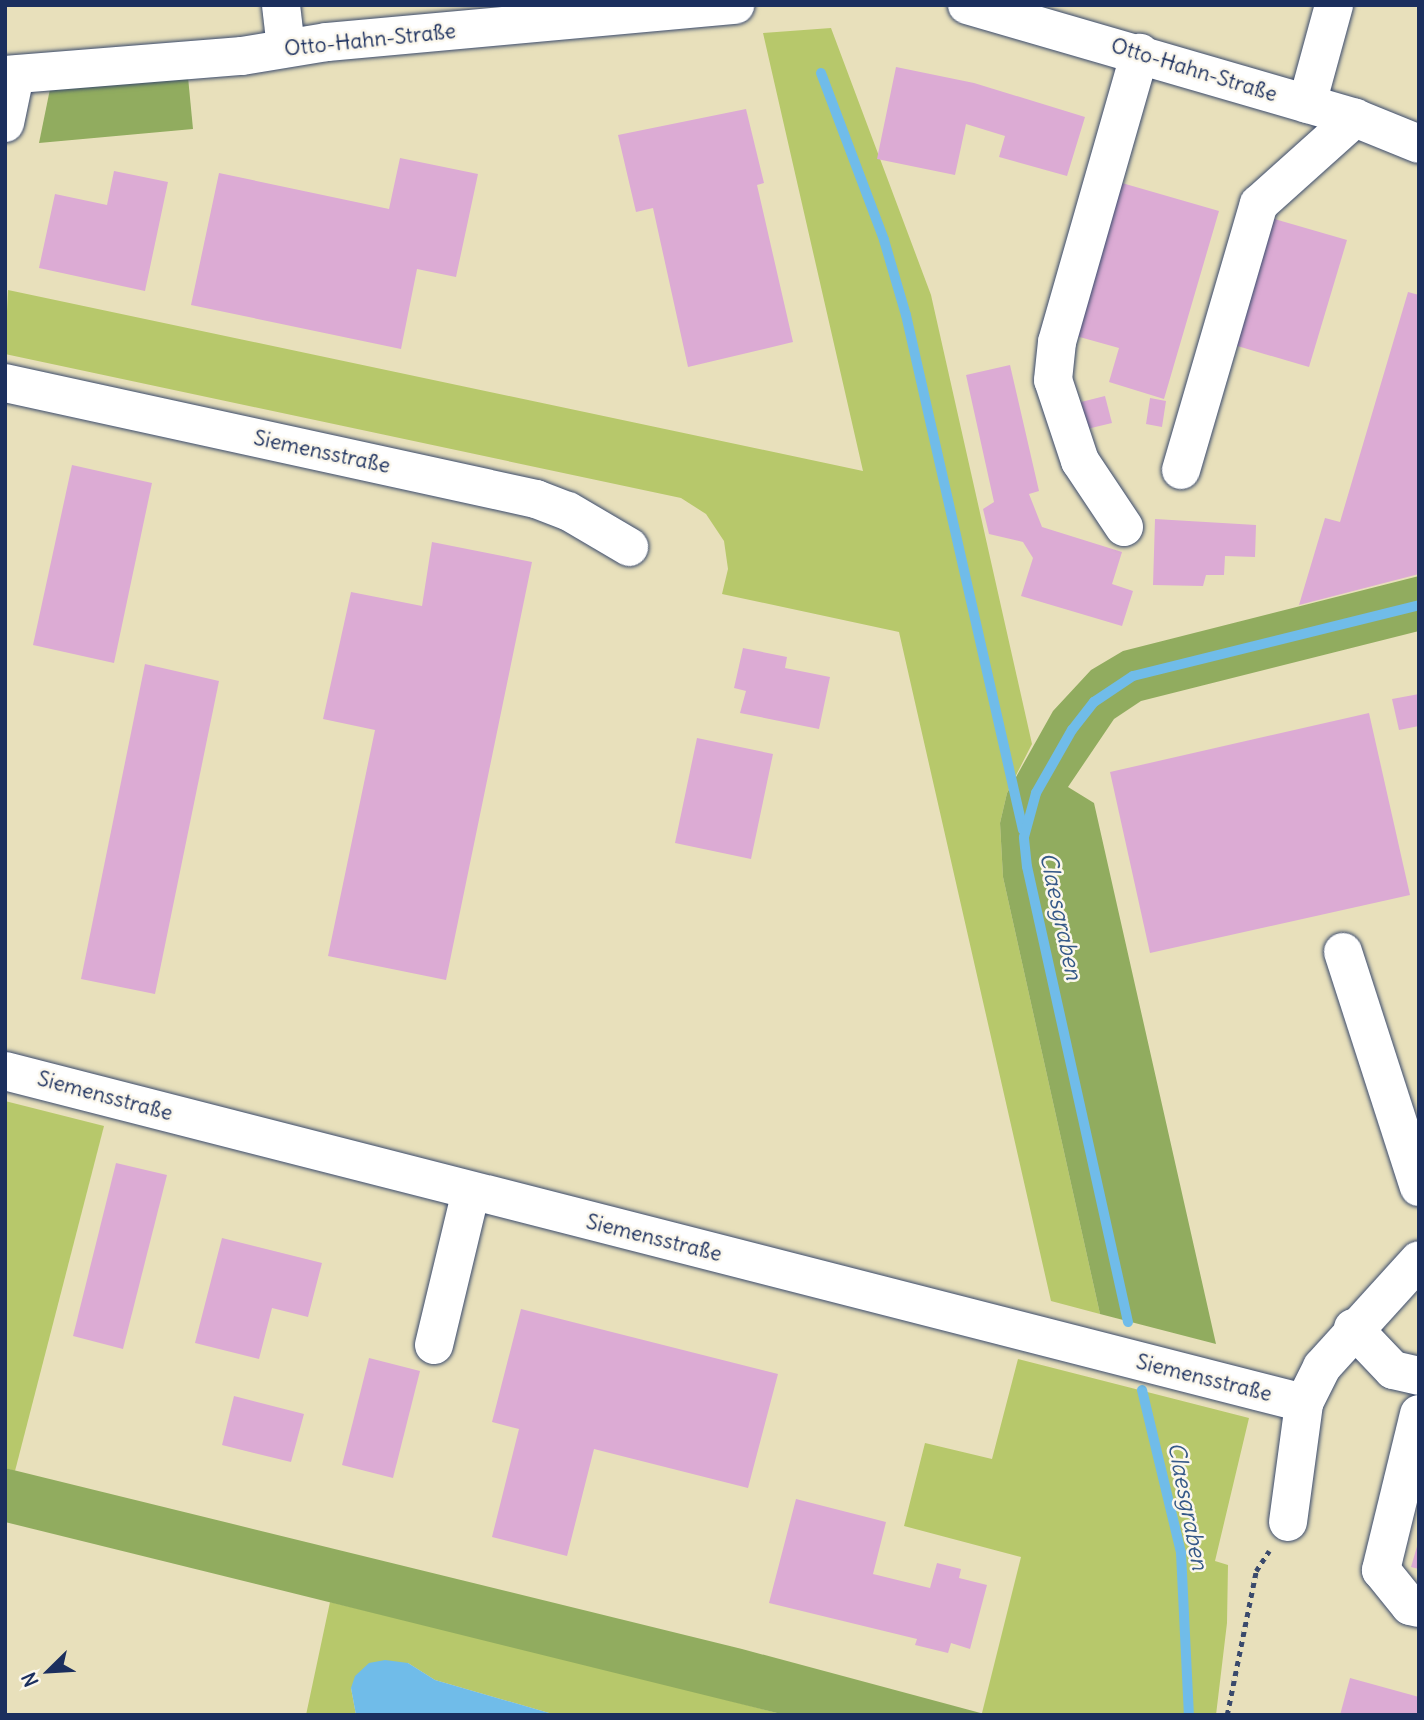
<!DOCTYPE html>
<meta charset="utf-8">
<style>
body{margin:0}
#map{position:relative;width:1424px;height:1720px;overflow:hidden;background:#e8e0bb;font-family:Delius,sans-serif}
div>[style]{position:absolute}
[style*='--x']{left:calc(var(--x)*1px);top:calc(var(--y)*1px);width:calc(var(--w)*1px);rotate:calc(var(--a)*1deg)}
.green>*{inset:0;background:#b7c86b}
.forest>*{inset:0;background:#91ac5f}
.water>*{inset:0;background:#70bce9}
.stream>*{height:10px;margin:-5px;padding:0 5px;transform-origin:5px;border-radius:5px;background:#70bce9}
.building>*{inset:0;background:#dcabd4}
.path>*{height:4.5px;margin-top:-2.25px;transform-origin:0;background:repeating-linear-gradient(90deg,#3a4a6c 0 5px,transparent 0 10px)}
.roads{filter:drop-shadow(0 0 2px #3a4a6c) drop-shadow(0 0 2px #3a4a6c)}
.minor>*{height:38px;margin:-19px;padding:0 19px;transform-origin:19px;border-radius:19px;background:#fff}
span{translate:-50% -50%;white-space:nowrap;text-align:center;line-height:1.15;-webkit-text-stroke:5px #fbf7ec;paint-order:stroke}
.street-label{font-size:21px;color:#1b2f5e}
.water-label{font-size:23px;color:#355988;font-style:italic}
.frame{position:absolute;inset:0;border:7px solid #1b2f5e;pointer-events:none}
.north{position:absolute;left:14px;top:1636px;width:70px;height:70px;-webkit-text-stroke:5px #fbf7ec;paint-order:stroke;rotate:246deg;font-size:19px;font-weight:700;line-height:28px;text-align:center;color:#1b2f5e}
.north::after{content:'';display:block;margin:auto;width:24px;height:32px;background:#1b2f5e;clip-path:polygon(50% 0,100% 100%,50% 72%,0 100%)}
</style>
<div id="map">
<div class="green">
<div style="clip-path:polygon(831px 28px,931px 295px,1032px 744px,1007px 793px,1000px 823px,1003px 877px,1100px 1314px,1051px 1301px,899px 632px,722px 594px,728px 569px,724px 541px,706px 514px,681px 498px,5px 354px,8px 290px,863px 471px,763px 33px)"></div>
<div style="clip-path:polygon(5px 1101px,104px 1126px,15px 1471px,5px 1468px)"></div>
<div style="clip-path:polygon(1018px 1359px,1249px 1418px,1215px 1561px,1228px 1565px,1227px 1623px,1216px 1715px,982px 1713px,1021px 1557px,904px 1526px,925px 1443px,992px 1459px)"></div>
<div style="clip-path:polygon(330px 1602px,568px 1659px,785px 1715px,556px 1715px,435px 1680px,408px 1663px,351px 1688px,356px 1715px,306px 1715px)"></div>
</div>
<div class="forest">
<div style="clip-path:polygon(188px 77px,193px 129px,39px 143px,50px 89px)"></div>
<div style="clip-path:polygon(1419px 576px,1419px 631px,1141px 701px,1114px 719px,1068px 787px,1094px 803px,1216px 1344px,1100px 1314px,1003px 877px,1000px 823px,1007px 793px,1053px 711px,1091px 670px,1123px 651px)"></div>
<div style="clip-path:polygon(5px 1468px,742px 1649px,988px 1715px,785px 1715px,5px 1522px)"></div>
</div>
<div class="water">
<div style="clip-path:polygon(385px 1660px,408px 1663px,435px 1680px,556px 1715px,356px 1715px,351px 1688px,355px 1676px,369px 1663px)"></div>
</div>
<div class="stream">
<div style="--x:821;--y:73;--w:178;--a:69.3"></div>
<div style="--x:884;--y:240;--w:78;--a:73.7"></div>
<div style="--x:906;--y:315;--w:528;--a:77.2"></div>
<div style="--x:1128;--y:1322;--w:466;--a:-102.5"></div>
<div style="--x:1027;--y:867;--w:30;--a:-96"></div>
<div style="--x:1024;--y:837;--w:46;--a:-74.7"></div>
<div style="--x:1036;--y:793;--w:73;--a:-60.3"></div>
<div style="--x:1072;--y:730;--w:36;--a:-52"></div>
<div style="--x:1094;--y:702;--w:47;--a:-33.7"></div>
<div style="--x:1133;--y:676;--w:295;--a:-13.9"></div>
<div style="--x:1142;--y:1390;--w:168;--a:76.5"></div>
<div style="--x:1181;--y:1553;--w:162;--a:87.2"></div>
</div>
<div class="building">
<div style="clip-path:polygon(896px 67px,974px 83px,1085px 117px,1067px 176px,999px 157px,1005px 136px,966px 124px,955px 175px,877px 159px)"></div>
<div style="clip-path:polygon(746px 109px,764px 183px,757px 185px,793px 342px,688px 367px,653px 208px,636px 212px,618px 135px)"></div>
<div style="clip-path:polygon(400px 158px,478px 174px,456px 277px,417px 269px,401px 349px,191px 305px,219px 173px,389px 209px)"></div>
<div style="clip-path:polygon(114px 171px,168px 182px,145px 291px,39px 268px,55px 194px,107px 205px)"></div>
<div style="clip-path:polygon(1122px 183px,1219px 211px,1164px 399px,1109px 382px,1119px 348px,1076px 336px)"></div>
<div style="clip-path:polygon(1271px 218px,1347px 240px,1309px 367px,1234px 345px)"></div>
<div style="clip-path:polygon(1408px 292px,1419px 295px,1419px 574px,1299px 605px,1325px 518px,1340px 522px)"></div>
<div style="clip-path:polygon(1010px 365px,1039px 491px,1029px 494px,1042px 527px,1122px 552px,1112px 584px,1133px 591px,1122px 626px,1021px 596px,1033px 558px,1023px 542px,989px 534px,983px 509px,994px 502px,966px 375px)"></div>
<div style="clip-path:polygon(1105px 396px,1112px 423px,1087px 429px,1081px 402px)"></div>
<div style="clip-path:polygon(1150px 398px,1166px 401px,1162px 427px,1146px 424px)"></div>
<div style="clip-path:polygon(72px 465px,152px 483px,114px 663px,33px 645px)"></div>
<div style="clip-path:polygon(1155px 519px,1256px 525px,1255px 557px,1225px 556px,1224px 575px,1206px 575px,1203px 586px,1153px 585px)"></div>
<div style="clip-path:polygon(432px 542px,532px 562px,446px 980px,328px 956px,375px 730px,323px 719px,351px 592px,422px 606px)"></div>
<div style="clip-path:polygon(743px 648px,787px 657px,785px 668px,830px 677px,819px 729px,740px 713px,746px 691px,734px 688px)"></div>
<div style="clip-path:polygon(145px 664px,219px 681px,155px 994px,81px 979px)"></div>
<div style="clip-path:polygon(1419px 694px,1419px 726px,1399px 730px,1392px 699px)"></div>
<div style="clip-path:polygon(1369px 713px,1410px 895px,1150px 953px,1110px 772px)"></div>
<div style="clip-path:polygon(697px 738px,773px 754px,751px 859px,675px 843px)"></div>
<div style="clip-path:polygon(116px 1163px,167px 1175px,123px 1349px,73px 1336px)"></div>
<div style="clip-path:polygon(222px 1238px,322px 1263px,308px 1317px,272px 1308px,259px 1359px,195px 1343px)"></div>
<div style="clip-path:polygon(521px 1309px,778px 1374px,748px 1488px,594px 1449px,567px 1556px,492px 1537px,519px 1429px,492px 1422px)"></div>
<div style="clip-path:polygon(369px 1358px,420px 1371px,393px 1478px,342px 1465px)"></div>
<div style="clip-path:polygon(234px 1396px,304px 1414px,291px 1462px,222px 1445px)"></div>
<div style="clip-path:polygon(796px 1499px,886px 1522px,873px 1574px,930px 1588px,937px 1563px,961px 1569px,959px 1578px,987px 1585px,970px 1649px,951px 1643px,948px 1653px,915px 1645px,917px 1639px,769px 1603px)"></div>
<div style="clip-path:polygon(1418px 1543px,1419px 1543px,1419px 1569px,1411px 1567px)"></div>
<div style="clip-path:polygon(1350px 1678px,1419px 1697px,1419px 1715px,1340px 1715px)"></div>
</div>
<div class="path">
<div style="--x:1227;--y:1715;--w:147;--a:-78.6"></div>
<div style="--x:1256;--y:1571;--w:24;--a:-57"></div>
</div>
<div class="roads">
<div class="minor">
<div style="--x:281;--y:5;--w:43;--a:83.4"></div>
<div style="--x:967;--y:5;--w:404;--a:16.2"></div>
<div style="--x:1355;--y:118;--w:69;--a:22.1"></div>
<div style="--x:5;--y:75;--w:238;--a:-4.6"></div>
<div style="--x:242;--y:56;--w:86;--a:-9.4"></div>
<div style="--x:327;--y:42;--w:410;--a:-5.2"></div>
<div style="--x:1307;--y:104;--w:103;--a:-74.7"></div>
<div style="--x:5;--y:123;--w:49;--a:-78.2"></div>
<div style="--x:5;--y:383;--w:544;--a:12.32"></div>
<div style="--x:536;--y:499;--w:34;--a:21"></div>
<div style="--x:568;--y:511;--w:71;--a:30.5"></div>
<div style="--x:1181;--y:470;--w:277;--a:-73.7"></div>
<div style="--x:1259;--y:204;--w:129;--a:-41.9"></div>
<div style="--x:1124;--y:527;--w:79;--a:-123.7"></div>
<div style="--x:1080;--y:461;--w:85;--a:-108.4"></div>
<div style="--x:1053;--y:380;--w:38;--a:-84"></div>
<div style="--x:1057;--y:342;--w:301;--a:-74"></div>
<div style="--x:1343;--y:952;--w:247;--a:72.1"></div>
<div style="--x:5;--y:1071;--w:1341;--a:14.34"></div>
<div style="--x:1353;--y:1328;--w:58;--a:46.4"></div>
<div style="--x:1393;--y:1370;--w:27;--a:13"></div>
<div style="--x:434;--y:1345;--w:158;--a:-76.5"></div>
<div style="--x:1419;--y:1414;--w:161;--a:103.7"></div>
<div style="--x:1381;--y:1570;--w:46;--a:51.1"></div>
<div style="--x:1410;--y:1606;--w:9;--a:13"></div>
<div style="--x:1288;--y:1522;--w:120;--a:-82.3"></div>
<div style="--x:1304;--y:1403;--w:40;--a:-63.4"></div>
<div style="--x:1322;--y:1367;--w:144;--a:-47.8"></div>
</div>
</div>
<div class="street-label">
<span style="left:370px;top:40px;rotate:-6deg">Otto-Hahn-Straße</span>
<span style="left:1194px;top:70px;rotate:17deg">Otto-Hahn-Straße</span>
<span style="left:322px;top:452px;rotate:12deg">Siemensstraße</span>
<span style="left:105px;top:1096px;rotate:15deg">Siemensstraße</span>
<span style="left:654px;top:1238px;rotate:14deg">Siemensstraße</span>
<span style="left:1204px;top:1378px;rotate:14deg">Siemensstraße</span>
</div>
<div class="water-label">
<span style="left:1061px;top:916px;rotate:78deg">Claesgraben</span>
<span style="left:1188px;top:1506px;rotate:79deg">Claesgraben</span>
</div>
<div class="frame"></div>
<div class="north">N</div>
</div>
